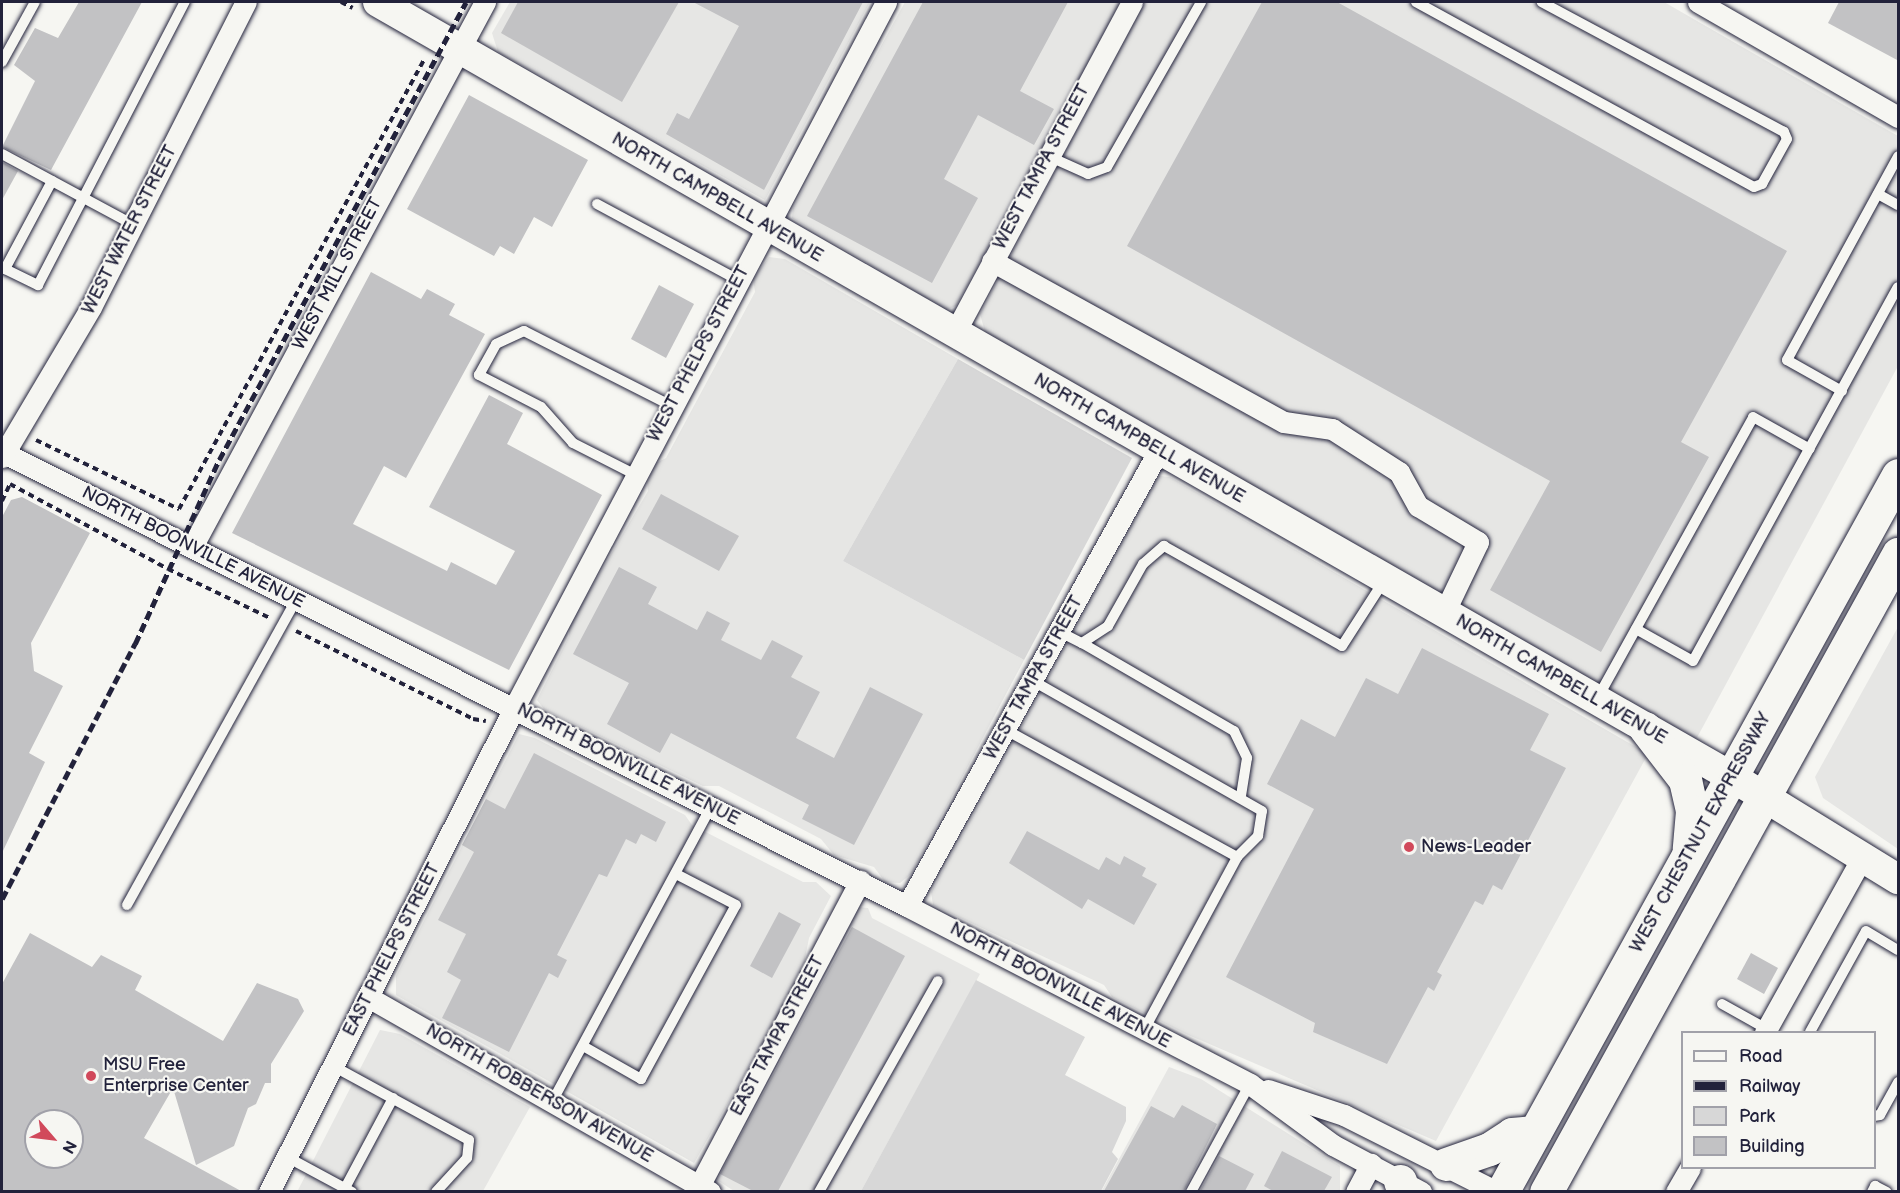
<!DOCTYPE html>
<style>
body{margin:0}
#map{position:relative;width:1900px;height:1193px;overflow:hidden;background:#f6f6f2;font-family:"Balsamiq Sans",sans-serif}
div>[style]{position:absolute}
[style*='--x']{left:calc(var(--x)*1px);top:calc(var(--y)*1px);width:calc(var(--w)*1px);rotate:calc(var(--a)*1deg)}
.built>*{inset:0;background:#e6e6e4}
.green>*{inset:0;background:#d7d7d7}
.building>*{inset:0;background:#c2c2c4}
.path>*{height:4px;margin-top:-2px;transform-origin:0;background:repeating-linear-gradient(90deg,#22223b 0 6px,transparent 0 10.5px)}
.roads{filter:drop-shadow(0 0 2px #22223b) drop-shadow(0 0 2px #22223b)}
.service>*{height:10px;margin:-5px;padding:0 5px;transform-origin:5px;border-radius:5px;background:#f6f6f2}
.minor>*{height:21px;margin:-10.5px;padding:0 10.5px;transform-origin:10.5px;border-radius:10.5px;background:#f6f6f2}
.secondary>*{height:30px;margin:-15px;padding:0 15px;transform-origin:15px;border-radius:15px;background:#f6f6f2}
.primary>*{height:33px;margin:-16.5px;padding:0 16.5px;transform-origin:16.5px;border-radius:16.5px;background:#f6f6f2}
.rail>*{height:4.5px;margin-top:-2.25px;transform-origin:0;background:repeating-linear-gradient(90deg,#22223b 0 9px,transparent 0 13.5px)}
.dots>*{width:16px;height:16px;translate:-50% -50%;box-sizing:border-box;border:3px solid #f6f6f2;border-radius:50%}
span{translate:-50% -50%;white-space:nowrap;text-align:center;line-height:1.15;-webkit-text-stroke:4.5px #f6f6f2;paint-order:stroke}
.street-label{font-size:18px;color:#22223b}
.poi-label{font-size:18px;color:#22223b}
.left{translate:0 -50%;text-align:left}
.frame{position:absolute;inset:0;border:3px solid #22223b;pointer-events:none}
.legend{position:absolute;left:1681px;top:1031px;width:195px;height:138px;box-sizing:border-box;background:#f6f6f2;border:2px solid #a1a1a9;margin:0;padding:8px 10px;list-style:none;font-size:18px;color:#22223b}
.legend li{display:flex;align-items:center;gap:12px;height:30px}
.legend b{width:30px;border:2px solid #a1a1a9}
.north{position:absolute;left:24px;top:1109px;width:60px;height:60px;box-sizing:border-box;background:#f6f6f2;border:2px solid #a1a1a9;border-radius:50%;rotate:118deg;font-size:16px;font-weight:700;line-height:24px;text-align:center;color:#22223b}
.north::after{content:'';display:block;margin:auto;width:21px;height:27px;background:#d1495b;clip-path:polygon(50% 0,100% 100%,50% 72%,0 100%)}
</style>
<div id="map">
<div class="built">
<div style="clip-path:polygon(510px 2px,870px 2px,765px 200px,498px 52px,492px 33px)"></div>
<div style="clip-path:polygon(905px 2px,1122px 2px,956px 306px,946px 310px,792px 218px,793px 208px)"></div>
<div style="clip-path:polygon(1144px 2px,1664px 2px,1898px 136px,1898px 366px,1693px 745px,985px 332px,980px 314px)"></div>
<div style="clip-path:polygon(769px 257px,785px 259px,958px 359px,843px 561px,1024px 660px,911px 874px,900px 883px,885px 882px,874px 867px,834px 855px,821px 839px,719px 786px,703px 786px,544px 709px,537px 700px,569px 636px,569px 626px,648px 491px,647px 482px,656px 463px,666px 458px,755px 292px,753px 279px)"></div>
<div style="clip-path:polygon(1159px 476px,1170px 477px,1648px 754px,1436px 1141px,1186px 1034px,1112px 997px,1104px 985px,933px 905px,931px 892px)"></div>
<div style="clip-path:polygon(1898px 627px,1898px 849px,1823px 798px,1815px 777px)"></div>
<div style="clip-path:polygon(519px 734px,535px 738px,685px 815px,692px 825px,803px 882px,816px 882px,831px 896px,809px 938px,802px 973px,694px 1163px,396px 995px,396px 976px)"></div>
<div style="clip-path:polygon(857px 907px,868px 908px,872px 918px,980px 974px,861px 1191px,734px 1191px,714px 1178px)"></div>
<div style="clip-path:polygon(380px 1030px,400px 1034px,530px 1107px,483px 1191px,297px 1192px)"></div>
<div style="clip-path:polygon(1169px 1067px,1201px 1079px,1340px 1166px,1340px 1191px,1101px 1192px)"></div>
</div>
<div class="green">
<div style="clip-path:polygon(958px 359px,1132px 458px,1024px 660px,843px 561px)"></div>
<div style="clip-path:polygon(976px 980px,1085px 1037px,1065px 1075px,1126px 1107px,1126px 1121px,1112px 1152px,1118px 1159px,1101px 1191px,861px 1191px)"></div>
</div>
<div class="building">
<div style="clip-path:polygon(79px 2px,142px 2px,51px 170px,2px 147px,35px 81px,14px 65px,35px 28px,58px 38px)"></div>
<div style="clip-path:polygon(518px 2px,679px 2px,622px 102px,501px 33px)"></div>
<div style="clip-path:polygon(693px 2px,863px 2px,764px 190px,666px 134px,677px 113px,689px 119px,739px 26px)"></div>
<div style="clip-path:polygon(923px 2px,1068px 2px,1020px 91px,1054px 109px,1034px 145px,978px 115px,944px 179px,978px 198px,932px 283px,807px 216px)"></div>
<div style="clip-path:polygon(1262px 2px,1337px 2px,1787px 251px,1681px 442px,1709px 457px,1601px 652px,1490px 590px,1550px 481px,1127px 246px)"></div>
<div style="clip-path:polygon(1839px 2px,1899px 2px,1899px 61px,1828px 23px)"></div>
<div style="clip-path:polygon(469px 95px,588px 160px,552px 227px,534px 217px,514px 254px,500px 246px,494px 256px,407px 209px)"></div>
<div style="clip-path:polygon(2px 162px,18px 171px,2px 200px)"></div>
<div style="clip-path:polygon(371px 272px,421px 299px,427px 289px,455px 304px,449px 315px,485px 334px,406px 478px,384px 466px,353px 524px,447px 571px,451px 562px,496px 585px,515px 551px,429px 507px,489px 395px,523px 413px,507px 444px,602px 495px,509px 670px,232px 533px)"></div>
<div style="clip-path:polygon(659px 285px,694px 304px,666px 358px,631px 339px)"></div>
<div style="clip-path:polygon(661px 494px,739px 536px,719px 571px,642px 529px)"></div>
<div style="clip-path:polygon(22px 497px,90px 533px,31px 643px,34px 671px,63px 686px,29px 753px,45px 762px,2px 853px,2px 517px,11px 500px)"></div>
<div style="clip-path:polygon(619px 567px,657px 587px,648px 604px,697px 630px,707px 611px,730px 623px,721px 640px,761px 660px,772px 640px,803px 656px,791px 677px,820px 692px,796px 738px,834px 758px,870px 687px,923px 714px,854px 845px,802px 819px,809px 805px,671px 733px,660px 753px,607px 724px,629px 683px,573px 654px)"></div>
<div style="clip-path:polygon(1422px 648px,1549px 714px,1530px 750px,1566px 768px,1502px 890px,1493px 885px,1483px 905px,1475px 901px,1437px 972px,1442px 975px,1434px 991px,1428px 987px,1387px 1064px,1313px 1032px,1315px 1023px,1226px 977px,1314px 809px,1267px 784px,1301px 719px,1335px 737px,1366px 678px,1398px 694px)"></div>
<div style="clip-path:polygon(534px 753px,666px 822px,656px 842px,641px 834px,636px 844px,626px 839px,607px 877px,599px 874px,557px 955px,567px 960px,558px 978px,549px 973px,509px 1052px,442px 1018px,461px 980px,447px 972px,466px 934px,438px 920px,474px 852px,462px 845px,486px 799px,505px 809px)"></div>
<div style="clip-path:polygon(1027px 831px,1099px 870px,1106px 857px,1120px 865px,1124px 856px,1146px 868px,1142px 876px,1157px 884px,1134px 925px,1088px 899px,1082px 909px,1009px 863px)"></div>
<div style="clip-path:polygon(779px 912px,801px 924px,772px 978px,750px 966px)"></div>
<div style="clip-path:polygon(852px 927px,905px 956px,778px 1191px,753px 1191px,720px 1174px)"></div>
<div style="clip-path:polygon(evenodd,30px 933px,92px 967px,101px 955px,142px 976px,135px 990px,223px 1041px,257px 983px,298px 999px,304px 1011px,271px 1064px,271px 1083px,265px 1083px,256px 1104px,248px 1108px,234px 1146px,196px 1165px,173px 1088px,144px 1138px,241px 1191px,2px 1191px,2px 984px,30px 933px,36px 1121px,72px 1121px,72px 1157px,36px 1157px,36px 1121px)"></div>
<div style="clip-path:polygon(1751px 953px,1778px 968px,1764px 994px,1737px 979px)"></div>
<div style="clip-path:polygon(1182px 1105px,1217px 1124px,1184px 1191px,1104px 1191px,1151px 1106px,1174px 1118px)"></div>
<div style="clip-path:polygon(1282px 1151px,1332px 1177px,1324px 1191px,1273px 1191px,1264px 1186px)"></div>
<div style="clip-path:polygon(1219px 1156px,1254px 1174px,1245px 1191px,1200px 1191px)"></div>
</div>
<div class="path">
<div style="--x:341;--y:2;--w:13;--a:27"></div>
<div style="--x:36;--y:440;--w:159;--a:25.8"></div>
<div style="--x:179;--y:509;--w:514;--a:-61.39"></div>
<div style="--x:2;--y:501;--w:19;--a:-65"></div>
<div style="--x:10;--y:484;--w:179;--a:28.3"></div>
<div style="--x:168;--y:569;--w:113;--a:25.7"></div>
<div style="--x:296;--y:631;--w:198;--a:26.4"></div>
<div style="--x:473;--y:719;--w:13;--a:9"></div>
</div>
<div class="roads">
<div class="service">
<div style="--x:1416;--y:2;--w:385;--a:28.7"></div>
<div style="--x:1754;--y:187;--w:9;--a:-21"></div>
<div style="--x:1762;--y:184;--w:51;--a:-60.9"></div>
<div style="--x:1787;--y:139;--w:8;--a:-113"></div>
<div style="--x:1784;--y:132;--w:275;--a:-151.8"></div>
<div style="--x:2;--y:62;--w:68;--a:-61.2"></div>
<div style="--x:2;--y:154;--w:150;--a:28.3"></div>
<div style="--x:1048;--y:156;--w:44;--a:24.2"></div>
<div style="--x:1088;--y:174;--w:20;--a:-20"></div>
<div style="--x:1107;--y:167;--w:190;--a:-60.3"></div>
<div style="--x:52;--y:181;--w:100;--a:118.1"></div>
<div style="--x:5;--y:269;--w:37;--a:26"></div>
<div style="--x:38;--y:285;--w:319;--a:-62.6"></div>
<div style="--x:1878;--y:194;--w:23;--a:29"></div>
<div style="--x:597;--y:204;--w:160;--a:28.3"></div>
<div style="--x:1842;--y:391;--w:63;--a:-150.6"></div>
<div style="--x:1787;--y:360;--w:232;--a:-61.4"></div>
<div style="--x:636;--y:475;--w:71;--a:-153.1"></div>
<div style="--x:573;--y:443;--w:48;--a:-131.6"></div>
<div style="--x:541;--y:407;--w:70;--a:-152.7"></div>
<div style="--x:479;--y:375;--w:35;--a:-61"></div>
<div style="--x:496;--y:344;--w:31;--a:-25"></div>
<div style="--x:524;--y:331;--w:166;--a:26.9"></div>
<div style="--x:1636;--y:629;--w:65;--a:29.3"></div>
<div style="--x:1693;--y:661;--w:426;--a:-61.3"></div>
<div style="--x:1060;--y:632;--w:25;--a:27"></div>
<div style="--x:1082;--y:643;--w:31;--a:-33"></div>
<div style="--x:1108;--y:626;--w:71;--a:-60.6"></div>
<div style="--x:1143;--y:564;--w:28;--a:-41"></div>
<div style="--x:1164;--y:546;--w:204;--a:29.3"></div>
<div style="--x:1342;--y:646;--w:80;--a:-57.3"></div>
<div style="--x:1082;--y:643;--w:176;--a:30.1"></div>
<div style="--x:1234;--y:731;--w:30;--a:64"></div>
<div style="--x:1247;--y:758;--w:38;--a:99"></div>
<div style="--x:1597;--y:699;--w:322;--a:-61"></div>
<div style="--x:1753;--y:417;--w:65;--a:29.3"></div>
<div style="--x:1006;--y:730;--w:264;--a:28.8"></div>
<div style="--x:1237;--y:857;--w:30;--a:-45"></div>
<div style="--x:1258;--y:836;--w:25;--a:-81"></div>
<div style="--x:1262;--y:811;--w:263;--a:-150.4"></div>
<div style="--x:127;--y:905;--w:349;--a:-61"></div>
<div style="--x:1722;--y:1004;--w:51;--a:29.1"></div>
<div style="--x:1144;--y:1030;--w:196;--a:-61.7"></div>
<div style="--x:1810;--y:1032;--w:115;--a:-61"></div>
<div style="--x:1866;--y:931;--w:37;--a:31"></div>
<div style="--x:583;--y:1046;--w:67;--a:29.6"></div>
<div style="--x:641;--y:1079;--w:198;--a:-61.4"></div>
<div style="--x:736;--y:905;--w:68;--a:-152.7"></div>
<div style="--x:333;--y:1066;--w:155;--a:28.6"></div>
<div style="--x:469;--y:1140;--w:18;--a:96"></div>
<div style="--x:467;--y:1158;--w:46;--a:132.4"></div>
<div style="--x:552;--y:1102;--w:335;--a:-61.7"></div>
<div style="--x:1874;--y:1116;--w:6;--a:-9"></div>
<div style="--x:1880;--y:1115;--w:38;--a:-61"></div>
<div style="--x:287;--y:1157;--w:74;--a:28.3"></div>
<div style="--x:345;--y:1188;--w:102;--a:-61.9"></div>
<div style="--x:819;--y:1192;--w:242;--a:-60.6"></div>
<div style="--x:1191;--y:1192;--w:123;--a:-61.4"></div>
<div style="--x:1872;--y:1192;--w:7;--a:-63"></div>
<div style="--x:1875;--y:1186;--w:13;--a:27"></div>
</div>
<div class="minor">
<div style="--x:1698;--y:2;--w:231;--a:29.9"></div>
<div style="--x:992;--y:261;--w:333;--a:28.9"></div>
<div style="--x:1284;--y:422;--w:49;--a:8.3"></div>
<div style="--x:1332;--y:429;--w:80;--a:32.7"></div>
<div style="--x:1399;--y:472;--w:39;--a:61"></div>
<div style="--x:1418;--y:506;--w:70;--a:31"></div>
<div style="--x:1478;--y:542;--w:79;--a:115.6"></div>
<div style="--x:954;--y:334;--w:377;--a:-61.8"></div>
<div style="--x:2;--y:452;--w:1012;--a:26.64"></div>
<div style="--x:907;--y:906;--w:386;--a:27.4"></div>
<div style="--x:1250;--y:1084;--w:103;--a:36.3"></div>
<div style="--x:1333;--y:1145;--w:100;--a:28.1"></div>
<div style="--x:2;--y:457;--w:174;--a:-59.3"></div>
<div style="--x:91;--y:307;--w:342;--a:-63.1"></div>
<div style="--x:192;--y:547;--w:619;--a:-61.74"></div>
<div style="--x:907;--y:906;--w:521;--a:-61.07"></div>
<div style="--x:368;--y:997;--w:394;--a:29.7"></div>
<div style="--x:1765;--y:1032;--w:199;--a:-60.9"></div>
<div style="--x:1268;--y:1090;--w:80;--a:18.2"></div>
<div style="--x:1344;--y:1115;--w:171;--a:26.7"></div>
<div style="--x:269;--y:1192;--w:542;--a:-63.15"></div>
<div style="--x:514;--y:708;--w:798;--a:-62.21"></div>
<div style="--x:696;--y:1192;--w:352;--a:-62.2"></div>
<div style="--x:1356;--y:1192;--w:32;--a:-62"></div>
<div style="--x:1676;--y:1192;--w:28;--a:-60"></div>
</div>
<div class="secondary">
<div style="--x:378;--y:2;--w:1560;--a:29.79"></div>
<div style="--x:1732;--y:777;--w:195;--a:31.6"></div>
</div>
<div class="primary">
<div style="--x:1645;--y:728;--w:66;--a:52.4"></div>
<div style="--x:1685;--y:780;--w:32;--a:77"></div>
<div style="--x:1692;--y:811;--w:38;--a:95"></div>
<div style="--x:1446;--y:1164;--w:46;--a:-19.2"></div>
<div style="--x:1489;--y:1149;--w:27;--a:-33"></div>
<div style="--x:1512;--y:1134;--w:23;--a:-5"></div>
<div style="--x:1400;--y:1181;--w:12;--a:70"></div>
<div style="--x:1502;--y:1192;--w:819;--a:-61.09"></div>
<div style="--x:1546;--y:1192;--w:729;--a:-61.11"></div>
</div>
</div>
<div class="rail">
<div style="--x:2;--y:899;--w:288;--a:-62.5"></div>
<div style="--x:135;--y:644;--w:202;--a:-65.5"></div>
<div style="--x:219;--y:460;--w:520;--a:-61.66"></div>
</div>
<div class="dots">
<div style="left:1409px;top:847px;background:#d1495b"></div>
<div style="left:91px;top:1076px;background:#d1495b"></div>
</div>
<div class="street-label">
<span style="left:1042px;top:167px;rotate:-62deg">WEST TAMPA STREET</span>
<span style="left:717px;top:198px;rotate:30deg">NORTH CAMPBELL AVENUE</span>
<span style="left:130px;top:230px;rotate:-63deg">WEST WATER STREET</span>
<span style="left:338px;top:274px;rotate:-62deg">WEST MILL STREET</span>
<span style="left:699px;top:354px;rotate:-62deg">WEST PHELPS STREET</span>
<span style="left:1139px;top:439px;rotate:30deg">NORTH CAMPBELL AVENUE</span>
<span style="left:193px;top:548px;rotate:27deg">NORTH BOONVILLE AVENUE</span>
<span style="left:1034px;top:678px;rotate:-61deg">WEST TAMPA STREET</span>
<span style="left:1561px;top:680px;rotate:30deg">NORTH CAMPBELL AVENUE</span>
<span style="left:628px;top:765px;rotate:27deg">NORTH BOONVILLE AVENUE</span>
<span style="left:1701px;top:833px;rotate:-61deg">WEST CHESTNUT EXPRESSWAY</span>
<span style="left:392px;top:950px;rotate:-63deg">EAST PHELPS STREET</span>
<span style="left:1060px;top:986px;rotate:28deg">NORTH BOONVILLE AVENUE</span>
<span style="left:778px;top:1036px;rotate:-62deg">EAST TAMPA STREET</span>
<span style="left:539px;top:1094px;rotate:30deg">NORTH ROBBERSON AVENUE</span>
</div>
<div class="poi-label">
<span class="left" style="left:1421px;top:847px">News-Leader</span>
<span class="left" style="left:103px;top:1076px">MSU Free<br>Enterprise Center</span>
</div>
<div class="frame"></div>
<ul class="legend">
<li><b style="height:8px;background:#f6f6f2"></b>Road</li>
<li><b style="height:8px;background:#22223b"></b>Railway</li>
<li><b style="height:16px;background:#d7d7d7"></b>Park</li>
<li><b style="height:16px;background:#c2c2c4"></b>Building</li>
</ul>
<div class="north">N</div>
</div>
